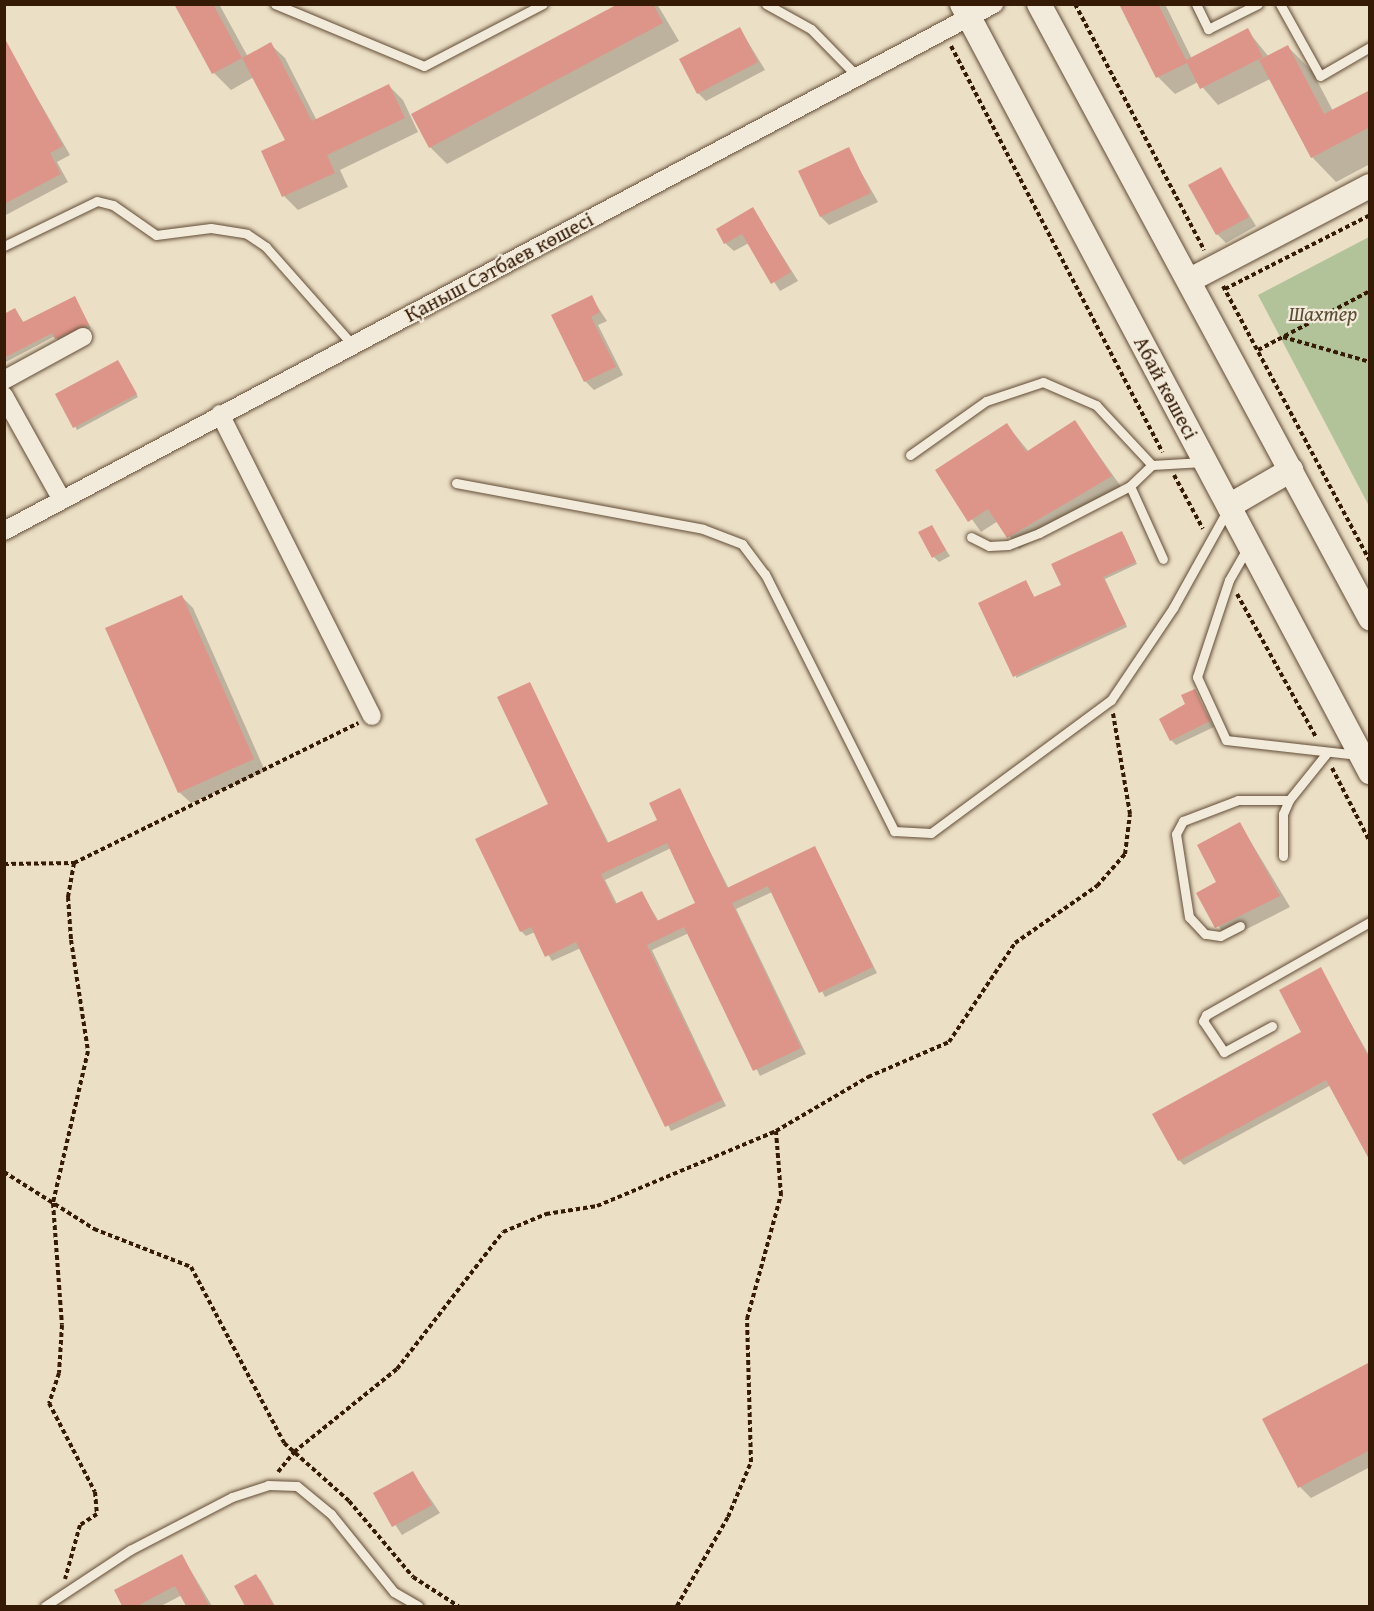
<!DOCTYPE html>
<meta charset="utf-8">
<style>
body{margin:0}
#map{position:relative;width:1374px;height:1611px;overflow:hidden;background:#ebdfc6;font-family:"Gentium Book Plus",serif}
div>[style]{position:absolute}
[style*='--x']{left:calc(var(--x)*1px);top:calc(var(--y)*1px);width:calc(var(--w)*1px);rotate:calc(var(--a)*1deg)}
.green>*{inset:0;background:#b2c399}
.shadow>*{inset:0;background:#0003}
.building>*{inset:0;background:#de9589}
.path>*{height:4px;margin-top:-2px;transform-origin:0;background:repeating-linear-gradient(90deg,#351b05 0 4.5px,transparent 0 7.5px)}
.roads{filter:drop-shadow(0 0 2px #624c35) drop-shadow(0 0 2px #624c35)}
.lane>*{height:9px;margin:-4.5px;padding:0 4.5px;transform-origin:4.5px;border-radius:4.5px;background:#f2eada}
.street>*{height:18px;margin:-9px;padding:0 9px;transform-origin:9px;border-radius:9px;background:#f2eada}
.secondary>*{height:24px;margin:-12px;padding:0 12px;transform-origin:12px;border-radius:12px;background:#f2eada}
span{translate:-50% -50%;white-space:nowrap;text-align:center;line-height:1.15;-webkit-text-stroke:4.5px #f2eada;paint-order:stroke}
.street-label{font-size:21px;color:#351b05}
.park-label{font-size:21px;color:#5a4d31;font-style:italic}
.frame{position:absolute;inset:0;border:6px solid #351b05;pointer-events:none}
</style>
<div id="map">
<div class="green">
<div style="clip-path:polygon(1369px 237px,1369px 506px,1258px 295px)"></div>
</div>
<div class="shadow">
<div style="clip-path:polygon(176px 4px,219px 4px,248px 57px,270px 44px,285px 58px,317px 121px,389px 86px,403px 100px,418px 132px,340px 170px,348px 187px,298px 210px,284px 196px,287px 141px,254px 77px,231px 90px,214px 73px)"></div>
<div style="clip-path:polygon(621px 4px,657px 4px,679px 41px,447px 164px,430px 147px)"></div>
<div style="clip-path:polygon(1120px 4px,1165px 4px,1192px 59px,1247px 30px,1269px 57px,1288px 47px,1312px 71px,1333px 111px,1370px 91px,1370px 164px,1336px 182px,1312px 157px,1270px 79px,1218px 105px,1198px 82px,1175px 94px,1158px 77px)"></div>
<div style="clip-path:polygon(740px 29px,765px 70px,706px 101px,698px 93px)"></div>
<div style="clip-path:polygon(12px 54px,70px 155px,57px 162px,68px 182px,4px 216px,4px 58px)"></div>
<div style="clip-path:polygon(848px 149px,878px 202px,829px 225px,821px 217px)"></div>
<div style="clip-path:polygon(1221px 169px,1256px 226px,1226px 243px,1217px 234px)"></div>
<div style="clip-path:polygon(753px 209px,798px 281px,780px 291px,749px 243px,734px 251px,725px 243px)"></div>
<div style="clip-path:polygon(591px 297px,607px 321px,598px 325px,623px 375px,594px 390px,585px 381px)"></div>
<div style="clip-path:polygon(75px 298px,91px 328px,59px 342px,55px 336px,4px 363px,4px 315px,15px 310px,24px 323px)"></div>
<div style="clip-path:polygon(120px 364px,138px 397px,77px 430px,57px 394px)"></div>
<div style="clip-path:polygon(1075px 422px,1122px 488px,1019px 549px,998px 521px,981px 532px,937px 470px,1007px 425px,1029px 452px)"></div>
<div style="clip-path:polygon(931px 527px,950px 556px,939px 562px,934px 557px)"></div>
<div style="clip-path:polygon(1124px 535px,1137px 564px,1105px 579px,1127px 627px,1016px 678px,1026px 582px,1035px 598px,1063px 585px)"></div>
<div style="clip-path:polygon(181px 596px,193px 608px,265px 771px,191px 803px,179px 792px)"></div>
<div style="clip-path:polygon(evenodd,529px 684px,609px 844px,659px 821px,679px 790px,729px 889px,815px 848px,877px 973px,825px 997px,772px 892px,736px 909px,806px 1054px,760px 1076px,689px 933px,652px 950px,726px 1106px,671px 1131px,581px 948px,552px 961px,535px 932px,526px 936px,521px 931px,550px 805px,529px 684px,671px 848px,697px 904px,659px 922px,642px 893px,617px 904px,605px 880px,671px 848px)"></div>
<div style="clip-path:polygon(1195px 691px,1214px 727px,1176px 745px,1171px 740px)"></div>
<div style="clip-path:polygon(1240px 824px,1290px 907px,1227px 939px,1198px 893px,1218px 882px)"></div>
<div style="clip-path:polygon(1320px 969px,1370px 1057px,1370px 1158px,1331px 1085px,1184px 1165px,1179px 1160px,1303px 1033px)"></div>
<div style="clip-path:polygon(1370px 1364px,1370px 1467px,1311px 1498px,1300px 1487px)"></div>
<div style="clip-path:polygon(413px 1473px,440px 1513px,402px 1535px,375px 1494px)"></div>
<div style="clip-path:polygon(182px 1556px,212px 1606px,187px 1606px,182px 1595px,161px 1606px,124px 1606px,116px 1591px)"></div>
<div style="clip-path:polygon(256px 1576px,261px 1581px,275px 1606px,247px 1606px,236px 1586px)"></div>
</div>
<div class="building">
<div style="clip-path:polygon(174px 4px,213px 4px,242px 58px,212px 74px)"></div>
<div style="clip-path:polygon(618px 4px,653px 4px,663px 23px,429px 148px,411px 114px)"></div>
<div style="clip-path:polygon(1119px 4px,1158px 4px,1186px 60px,1248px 28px,1263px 57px,1200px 89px,1187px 63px,1156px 78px)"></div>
<div style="clip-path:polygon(740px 27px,758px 62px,697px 94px,679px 59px)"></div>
<div style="clip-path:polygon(4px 37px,63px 146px,50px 153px,61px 174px,4px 204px)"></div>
<div style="clip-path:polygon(271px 42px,312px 121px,389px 84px,405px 118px,327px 155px,335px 173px,282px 197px,261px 151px,285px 140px,242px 58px)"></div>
<div style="clip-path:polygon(1288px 45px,1324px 114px,1370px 90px,1370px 127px,1311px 158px,1259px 60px)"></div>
<div style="clip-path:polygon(849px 147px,871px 193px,820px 217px,798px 171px)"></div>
<div style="clip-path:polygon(1221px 167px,1249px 217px,1216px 235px,1188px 185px)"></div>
<div style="clip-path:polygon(753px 207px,791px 272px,771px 284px,742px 234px,724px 244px,716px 229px)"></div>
<div style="clip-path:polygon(592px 295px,600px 312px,591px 317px,616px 367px,584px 382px,551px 315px)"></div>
<div style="clip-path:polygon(75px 296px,89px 325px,55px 339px,52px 333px,4px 358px,4px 314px,15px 308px,23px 322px)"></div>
<div style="clip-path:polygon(118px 360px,137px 394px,73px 428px,55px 394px)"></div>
<div style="clip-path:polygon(1075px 420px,1112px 476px,1007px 538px,988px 509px,968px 522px,935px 470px,1007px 423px,1026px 452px)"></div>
<div style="clip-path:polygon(932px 525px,946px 550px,932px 558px,918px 532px)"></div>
<div style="clip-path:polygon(1122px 531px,1136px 562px,1103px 577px,1126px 624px,1013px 677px,978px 603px,1026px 580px,1034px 597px,1061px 585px,1051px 564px)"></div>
<div style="clip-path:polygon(182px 595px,254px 759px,178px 793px,105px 628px)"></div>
<div style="clip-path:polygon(evenodd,530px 682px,607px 843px,657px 820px,649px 803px,680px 788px,727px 888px,815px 846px,873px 967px,819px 993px,768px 886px,732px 903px,801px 1048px,753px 1071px,684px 927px,647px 945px,722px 1100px,665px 1127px,576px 942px,545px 957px,531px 927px,520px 932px,475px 839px,548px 804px,497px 697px,530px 682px,667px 843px,695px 903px,657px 921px,642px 891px,615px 904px,601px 874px,667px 843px)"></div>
<div style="clip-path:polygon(1195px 689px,1210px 721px,1170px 741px,1159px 719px,1185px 704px,1181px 695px)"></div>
<div style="clip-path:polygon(1240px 822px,1280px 896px,1215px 928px,1196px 893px,1216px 882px,1197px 845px)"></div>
<div style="clip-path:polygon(1321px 967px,1370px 1060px,1370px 1161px,1326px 1080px,1178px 1161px,1152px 1114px,1301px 1032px,1279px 990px)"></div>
<div style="clip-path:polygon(1370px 1362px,1370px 1450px,1298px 1488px,1262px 1419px)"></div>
<div style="clip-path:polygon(413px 1471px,432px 1505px,392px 1527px,373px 1493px)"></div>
<div style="clip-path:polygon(182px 1554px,209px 1606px,186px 1606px,175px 1586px,137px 1606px,122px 1606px,114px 1590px)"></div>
<div style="clip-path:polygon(256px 1574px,274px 1606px,245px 1606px,234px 1586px)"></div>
</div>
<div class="path">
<div style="--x:1075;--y:4;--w:278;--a:62.3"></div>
<div style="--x:951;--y:46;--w:458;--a:62.5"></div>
<div style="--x:1223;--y:286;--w:312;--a:61.9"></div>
<div style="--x:1225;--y:289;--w:163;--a:-27"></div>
<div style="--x:1283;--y:337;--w:91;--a:16"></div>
<div style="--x:1258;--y:350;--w:127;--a:-27.8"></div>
<div style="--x:1174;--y:475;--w:61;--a:61.8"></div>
<div style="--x:1237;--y:594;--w:163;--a:61.1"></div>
<div style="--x:1332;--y:768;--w:83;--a:62.8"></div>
<div style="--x:74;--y:863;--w:317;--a:-26.2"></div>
<div style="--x:4;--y:864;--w:70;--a:-0.8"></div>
<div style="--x:74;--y:863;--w:35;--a:100"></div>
<div style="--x:68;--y:897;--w:43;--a:86"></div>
<div style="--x:71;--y:940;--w:112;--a:81.3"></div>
<div style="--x:88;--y:1051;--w:156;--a:103"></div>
<div style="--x:53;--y:1203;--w:122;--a:85.8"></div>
<div style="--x:62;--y:1325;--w:48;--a:93.6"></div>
<div style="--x:59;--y:1373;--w:32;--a:108"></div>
<div style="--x:49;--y:1403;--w:100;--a:62.7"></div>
<div style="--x:95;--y:1492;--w:22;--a:85"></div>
<div style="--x:97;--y:1514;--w:20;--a:147"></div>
<div style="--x:80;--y:1525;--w:56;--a:105.5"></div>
<div style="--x:4;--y:1172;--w:107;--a:32.3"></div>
<div style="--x:94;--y:1229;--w:104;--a:21.4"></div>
<div style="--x:191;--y:1267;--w:199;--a:62.1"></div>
<div style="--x:284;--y:1443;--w:87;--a:41.7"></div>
<div style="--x:349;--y:1501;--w:99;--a:49.9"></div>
<div style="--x:413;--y:1577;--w:54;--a:32.8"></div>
<div style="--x:278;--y:1472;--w:26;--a:-51"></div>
<div style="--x:294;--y:1452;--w:132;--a:-38.9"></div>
<div style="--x:397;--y:1369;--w:173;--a:-52.3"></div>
<div style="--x:503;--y:1232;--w:47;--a:-22.7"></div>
<div style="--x:546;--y:1214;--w:52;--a:-8.9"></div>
<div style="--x:597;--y:1206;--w:194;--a:-22.7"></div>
<div style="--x:677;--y:1606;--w:103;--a:-60.2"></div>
<div style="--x:728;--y:1517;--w:60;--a:-67.3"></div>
<div style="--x:751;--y:1462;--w:143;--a:-91.6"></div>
<div style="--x:747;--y:1319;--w:129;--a:-74.7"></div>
<div style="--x:781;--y:1195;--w:64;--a:-94.5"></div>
<div style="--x:776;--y:1131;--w:107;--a:-30.4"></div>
<div style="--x:868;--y:1077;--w:88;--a:-23.4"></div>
<div style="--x:949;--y:1042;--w:119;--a:-56.3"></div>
<div style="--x:1015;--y:943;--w:100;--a:-34.8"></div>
<div style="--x:1097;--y:886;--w:43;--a:-48.8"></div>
<div style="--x:1125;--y:854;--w:40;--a:-82.9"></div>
<div style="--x:1130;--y:814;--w:102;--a:-99.6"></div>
</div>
<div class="roads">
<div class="lane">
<div style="--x:275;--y:4;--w:161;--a:22.6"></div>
<div style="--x:424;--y:66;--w:134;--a:-27.5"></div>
<div style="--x:766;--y:4;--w:51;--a:29.1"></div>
<div style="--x:811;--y:29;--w:66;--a:45.6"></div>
<div style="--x:1196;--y:4;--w:28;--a:64"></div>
<div style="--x:1208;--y:29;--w:56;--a:-26.6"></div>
<div style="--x:1280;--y:4;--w:82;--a:60.9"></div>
<div style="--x:1320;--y:76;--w:58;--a:-30.1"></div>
<div style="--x:4;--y:246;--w:103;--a:-25.8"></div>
<div style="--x:97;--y:201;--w:16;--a:14"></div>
<div style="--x:113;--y:205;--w:52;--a:34.9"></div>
<div style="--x:156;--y:235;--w:55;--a:-7.3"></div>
<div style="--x:211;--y:228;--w:36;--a:9"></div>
<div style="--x:247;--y:234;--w:23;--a:34"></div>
<div style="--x:266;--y:247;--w:128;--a:48.5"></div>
<div style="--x:910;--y:455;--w:93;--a:-35.4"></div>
<div style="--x:986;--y:401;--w:60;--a:-18.4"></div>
<div style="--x:1043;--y:382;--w:58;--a:23.5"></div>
<div style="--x:1096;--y:405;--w:82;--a:47"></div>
<div style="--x:1152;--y:465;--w:51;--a:-3.4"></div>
<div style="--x:456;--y:483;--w:251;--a:10.5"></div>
<div style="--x:703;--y:529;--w:42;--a:21"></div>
<div style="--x:742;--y:544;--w:38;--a:53"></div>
<div style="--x:765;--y:574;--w:288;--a:63.3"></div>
<div style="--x:894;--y:831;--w:37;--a:3"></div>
<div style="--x:931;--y:833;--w:224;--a:-36.5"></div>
<div style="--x:1111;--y:700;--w:111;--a:-56"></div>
<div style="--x:1173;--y:608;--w:111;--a:-60.9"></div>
<div style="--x:1130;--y:486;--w:80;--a:65.7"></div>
<div style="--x:971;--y:537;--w:20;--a:27"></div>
<div style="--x:989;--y:546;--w:19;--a:-3"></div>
<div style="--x:1008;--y:545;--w:33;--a:-21"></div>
<div style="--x:1039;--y:533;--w:102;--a:-27.3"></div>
<div style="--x:1130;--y:486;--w:30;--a:-44"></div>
<div style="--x:1248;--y:547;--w:38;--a:120"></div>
<div style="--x:1229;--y:580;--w:102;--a:108.3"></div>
<div style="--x:1197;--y:677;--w:69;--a:65.3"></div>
<div style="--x:1226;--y:740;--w:133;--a:6.5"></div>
<div style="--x:1283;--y:856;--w:42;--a:-90"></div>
<div style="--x:1283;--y:814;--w:15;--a:-67"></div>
<div style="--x:1289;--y:800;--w:59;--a:-51.2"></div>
<div style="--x:1240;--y:926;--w:22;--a:153"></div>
<div style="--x:1220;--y:936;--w:15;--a:-172"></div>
<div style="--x:1205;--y:934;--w:23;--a:-133"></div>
<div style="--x:1189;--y:917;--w:84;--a:-98.9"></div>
<div style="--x:1176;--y:834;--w:15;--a:-62"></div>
<div style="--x:1183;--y:821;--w:59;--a:-20.9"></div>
<div style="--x:1238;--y:800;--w:51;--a:0"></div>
<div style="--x:1272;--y:1026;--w:55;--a:151.6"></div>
<div style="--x:1224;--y:1052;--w:37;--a:-124"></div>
<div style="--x:1203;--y:1021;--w:7;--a:-63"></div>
<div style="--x:1206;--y:1015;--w:189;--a:-29.6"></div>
<div style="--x:45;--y:1606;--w:102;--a:-33.4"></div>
<div style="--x:130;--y:1550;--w:115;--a:-27.5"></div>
<div style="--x:232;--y:1497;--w:38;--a:-18"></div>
<div style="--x:268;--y:1485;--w:29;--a:2"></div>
<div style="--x:297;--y:1486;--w:44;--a:39.5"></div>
<div style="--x:331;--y:1514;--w:100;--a:51.1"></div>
<div style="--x:394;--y:1592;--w:28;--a:30"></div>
</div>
<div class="street">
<div style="--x:4;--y:380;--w:90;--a:-28.6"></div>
<div style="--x:4;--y:396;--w:119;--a:60.9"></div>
<div style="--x:220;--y:414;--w:338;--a:63.3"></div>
<div style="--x:4;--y:531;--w:1122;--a:-28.03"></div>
</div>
<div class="secondary">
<div style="--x:962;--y:4;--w:870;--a:62.02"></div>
<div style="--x:1039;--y:4;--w:698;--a:61.67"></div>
<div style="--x:1190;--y:280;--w:203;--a:-27.6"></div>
<div style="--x:1229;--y:506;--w:72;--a:-30.1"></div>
</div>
</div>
<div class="street-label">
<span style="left:499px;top:267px;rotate:-28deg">Қаныш Сәтбаев көшесі</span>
<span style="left:1166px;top:388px;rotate:62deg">Абай көшесі</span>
</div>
<div class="park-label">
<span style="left:1323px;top:314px">Шахтер</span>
</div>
<div class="frame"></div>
</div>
